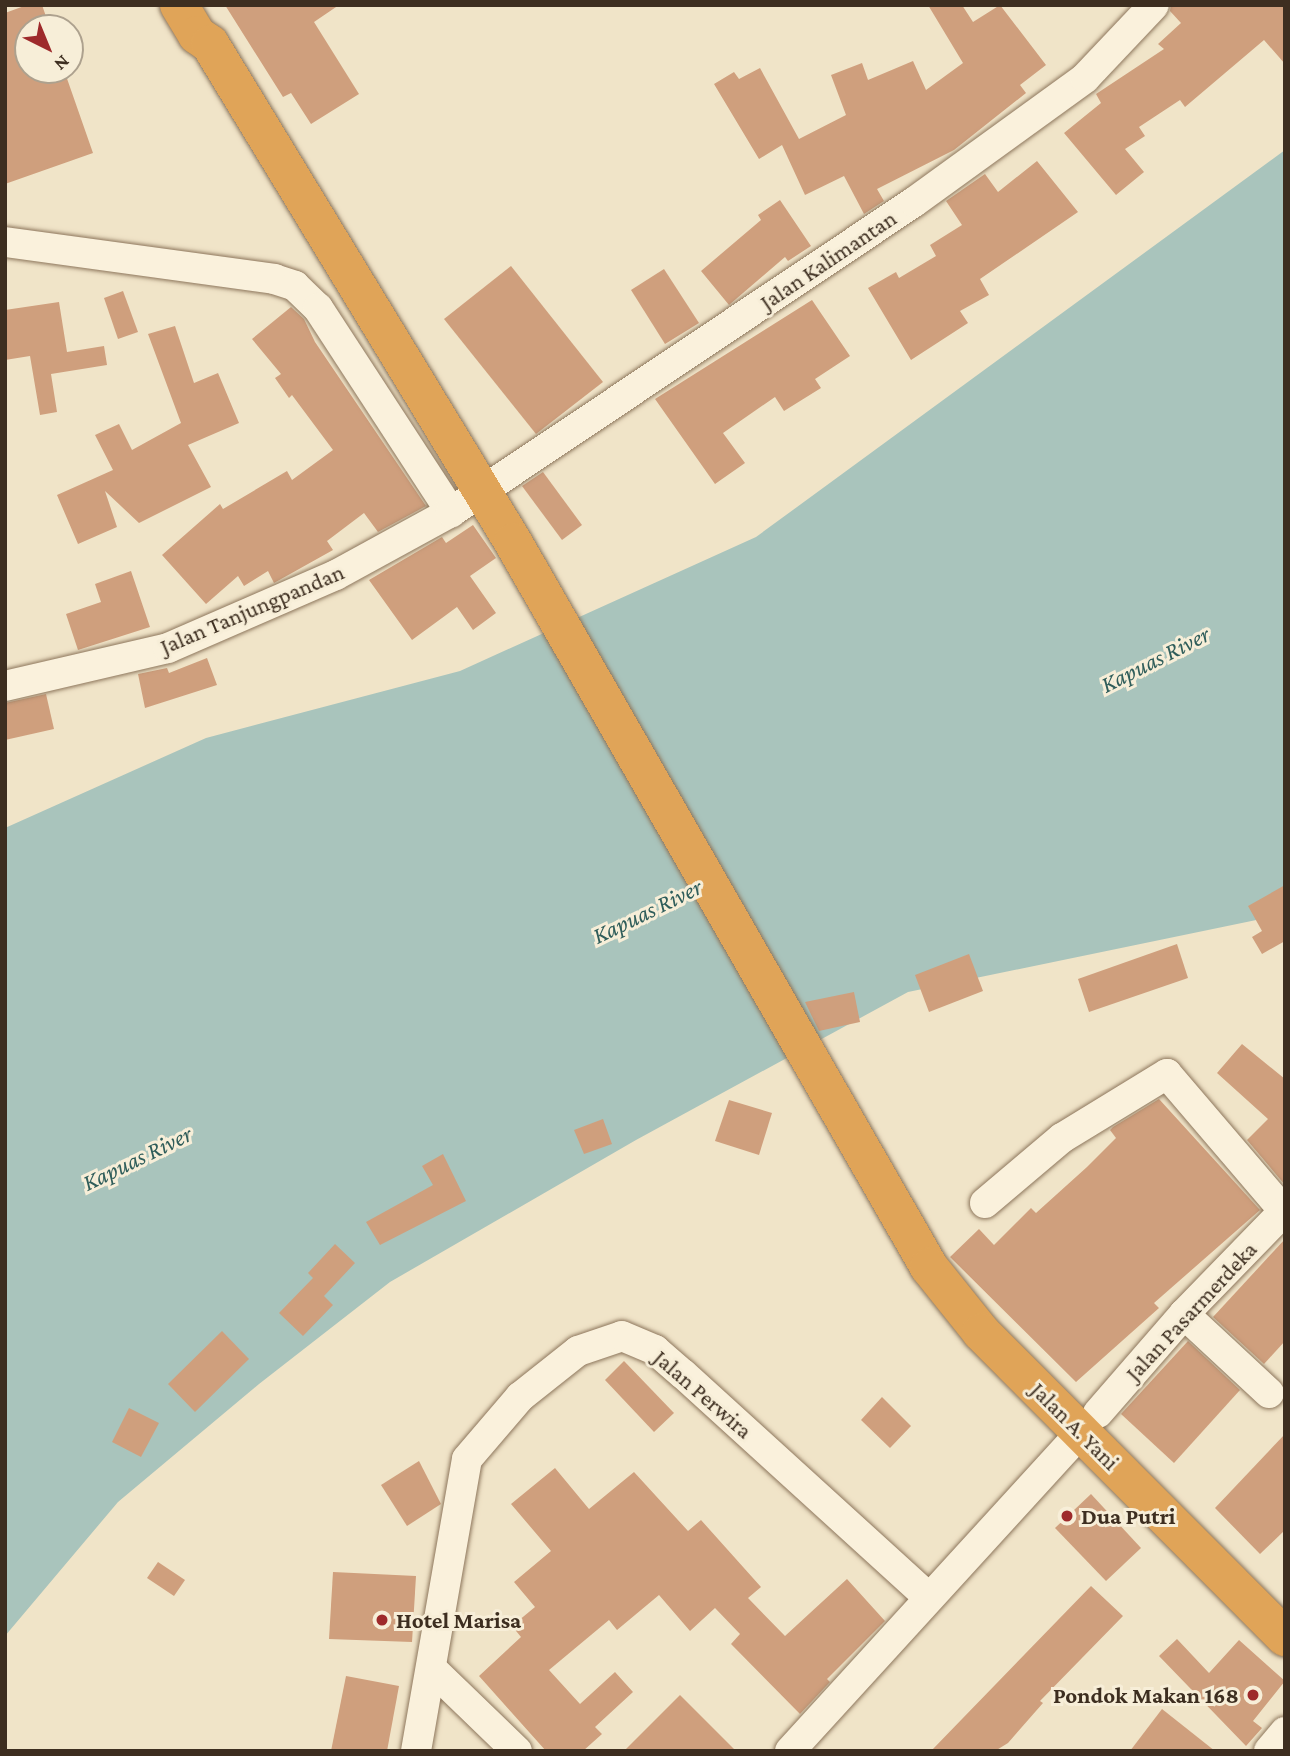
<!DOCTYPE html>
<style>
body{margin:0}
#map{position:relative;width:1290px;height:1756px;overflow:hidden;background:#f0e4c8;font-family:"Crimson Pro",serif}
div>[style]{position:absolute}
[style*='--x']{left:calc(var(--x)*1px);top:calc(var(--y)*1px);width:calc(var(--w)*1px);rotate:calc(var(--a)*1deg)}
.water>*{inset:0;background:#a9c4bc}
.building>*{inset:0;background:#cf9f7d}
.roads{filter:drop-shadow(0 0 2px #8d765c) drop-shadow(0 0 2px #8d765c)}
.minor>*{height:30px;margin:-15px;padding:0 15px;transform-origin:15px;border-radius:15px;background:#faf1dc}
.highway>*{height:38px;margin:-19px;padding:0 19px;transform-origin:19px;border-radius:19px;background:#e0a458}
.dots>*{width:19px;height:19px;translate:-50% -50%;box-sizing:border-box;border:4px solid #f7eed8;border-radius:50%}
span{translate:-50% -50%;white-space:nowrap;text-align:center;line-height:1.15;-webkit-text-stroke:6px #f7eed8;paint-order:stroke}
.street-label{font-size:23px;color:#3d2e20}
.poi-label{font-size:23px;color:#3d2e20;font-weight:700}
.left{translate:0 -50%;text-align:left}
.right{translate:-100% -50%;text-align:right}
.water-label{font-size:24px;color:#2f5d5a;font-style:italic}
.frame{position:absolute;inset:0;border:7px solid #3d2e20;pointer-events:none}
.north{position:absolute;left:14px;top:14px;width:70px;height:70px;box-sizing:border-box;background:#f7eed8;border:2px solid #ada18e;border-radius:50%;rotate:137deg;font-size:19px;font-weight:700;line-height:28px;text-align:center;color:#3d2e20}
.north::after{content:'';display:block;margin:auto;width:24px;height:32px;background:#9e2a2b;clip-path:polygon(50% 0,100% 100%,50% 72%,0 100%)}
</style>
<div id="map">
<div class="water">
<div style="clip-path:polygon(1285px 150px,1285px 914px,908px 992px,636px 1140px,390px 1282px,259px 1384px,118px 1502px,5px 1636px,5px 828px,206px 738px,460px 671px,756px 537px)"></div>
</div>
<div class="building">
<div style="clip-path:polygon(27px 5px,42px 5px,50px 28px,28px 28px,28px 70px,64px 70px,93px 153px,5px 184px,5px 13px)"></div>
<div style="clip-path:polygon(225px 5px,339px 5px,314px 22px,359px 94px,311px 124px,291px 93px,283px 97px)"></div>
<div style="clip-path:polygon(928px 5px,962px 5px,973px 22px,1000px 5px,1046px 65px,1020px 85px,1026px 93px,954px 150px,877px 189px,884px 201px,864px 214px,844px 176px,805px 195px,782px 145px,759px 159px,714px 84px,734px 72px,739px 79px,760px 68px,799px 139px,846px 115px,831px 75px,862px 63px,868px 80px,913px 61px,926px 90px,963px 63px)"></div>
<div style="clip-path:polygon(1171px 5px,1285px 5px,1285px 64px,1264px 40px,1185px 107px,1180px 100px,1139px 127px,1145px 136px,1125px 149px,1144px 172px,1116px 195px,1064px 133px,1101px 103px,1096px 94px,1164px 49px,1158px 44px,1181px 23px,1170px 11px)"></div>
<div style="clip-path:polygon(1037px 161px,1078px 212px,980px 279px,989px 295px,960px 311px,968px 323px,911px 360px,868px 288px,896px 272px,899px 278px,936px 256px,930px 245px,962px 225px,946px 201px,985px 174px,998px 192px)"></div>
<div style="clip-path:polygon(780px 200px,811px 246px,788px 261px,785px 257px,729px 305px,701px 271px,761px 220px,758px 215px)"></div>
<div style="clip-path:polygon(511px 266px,603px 382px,536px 434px,444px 319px)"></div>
<div style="clip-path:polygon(664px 269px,699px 323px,665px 344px,631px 290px)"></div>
<div style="clip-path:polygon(123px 291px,138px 332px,118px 339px,104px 298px)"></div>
<div style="clip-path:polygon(812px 300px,850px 356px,815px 379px,821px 388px,784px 411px,775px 397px,723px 433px,745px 463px,715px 484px,655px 399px)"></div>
<div style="clip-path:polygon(59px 302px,67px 352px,104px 346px,107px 365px,51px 374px,57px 412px,40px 415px,30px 356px,5px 360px,5px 310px)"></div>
<div style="clip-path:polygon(291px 307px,304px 319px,315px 342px,426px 506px,378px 532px,364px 513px,327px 541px,333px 550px,274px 583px,268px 571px,244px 586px,238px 576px,206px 604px,162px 555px,220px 504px,223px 509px,287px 471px,292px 480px,333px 450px,292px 395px,289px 398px,275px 378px,281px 374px,252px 339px)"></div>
<div style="clip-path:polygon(175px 326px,194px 383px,218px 373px,239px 423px,188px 445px,211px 487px,139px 523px,105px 491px,117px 527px,78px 544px,57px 495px,113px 470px,95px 435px,119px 424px,132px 450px,181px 423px,148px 334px)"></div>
<div style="clip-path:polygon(543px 472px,582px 525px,562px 540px,522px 486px)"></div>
<div style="clip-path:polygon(473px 525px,496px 558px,470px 576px,496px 613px,473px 630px,457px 607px,412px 640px,369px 580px,442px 537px,446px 543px)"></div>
<div style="clip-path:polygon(131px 571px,150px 627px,78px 650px,66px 614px,101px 602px,95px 584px)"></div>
<div style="clip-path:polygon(207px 658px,217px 685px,145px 708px,138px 674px,167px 668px,169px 673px)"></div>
<div style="clip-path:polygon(46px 694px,54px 729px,5px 740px,5px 703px)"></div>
<div style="clip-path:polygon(1285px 885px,1285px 941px,1262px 954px,1252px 937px,1262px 931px,1248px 906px)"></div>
<div style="clip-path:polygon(1177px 944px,1188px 978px,1089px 1012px,1078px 979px)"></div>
<div style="clip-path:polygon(969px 954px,983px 991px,929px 1012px,915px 975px)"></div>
<div style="clip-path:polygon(854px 992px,860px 1022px,819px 1031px,805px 1002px)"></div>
<div style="clip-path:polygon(1242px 1044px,1285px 1079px,1285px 1185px,1247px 1140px,1268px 1119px,1217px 1073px)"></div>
<div style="clip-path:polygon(1159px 1099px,1260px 1210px,1154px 1303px,1159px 1308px,1076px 1382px,950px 1257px,979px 1229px,994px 1245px,1031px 1208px,1036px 1213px,1087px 1167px,1116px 1138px,1110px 1130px,1113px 1127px)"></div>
<div style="clip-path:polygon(729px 1100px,772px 1113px,759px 1155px,715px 1141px)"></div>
<div style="clip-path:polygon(603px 1119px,612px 1144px,584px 1154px,574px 1130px)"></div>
<div style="clip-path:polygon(443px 1154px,466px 1201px,380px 1245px,366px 1222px,433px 1185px,422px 1166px)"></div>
<div style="clip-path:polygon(1285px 1239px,1285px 1341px,1264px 1364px,1213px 1317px)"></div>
<div style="clip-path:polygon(335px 1244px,355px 1263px,324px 1296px,333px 1305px,303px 1336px,279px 1313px,313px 1278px,308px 1273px)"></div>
<div style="clip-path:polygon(222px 1331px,249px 1359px,195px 1412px,168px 1384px)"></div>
<div style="clip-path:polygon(1188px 1341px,1240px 1390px,1174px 1463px,1121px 1414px)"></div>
<div style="clip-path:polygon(624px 1361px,674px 1413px,654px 1432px,605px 1380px)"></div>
<div style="clip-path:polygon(882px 1397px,911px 1426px,890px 1448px,861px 1420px)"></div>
<div style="clip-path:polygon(129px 1408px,159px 1423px,141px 1457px,112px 1442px)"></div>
<div style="clip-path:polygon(1285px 1434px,1285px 1530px,1260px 1554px,1215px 1508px)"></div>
<div style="clip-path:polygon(419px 1461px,441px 1504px,407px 1526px,381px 1485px)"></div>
<div style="clip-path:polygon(555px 1468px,589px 1509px,634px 1472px,688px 1531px,701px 1520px,761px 1587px,748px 1598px,785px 1636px,847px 1579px,885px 1621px,827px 1679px,830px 1682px,800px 1714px,731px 1644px,740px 1634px,715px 1608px,690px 1631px,659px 1595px,617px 1630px,609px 1620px,549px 1670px,580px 1704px,615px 1672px,633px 1692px,595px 1727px,602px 1734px,583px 1751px,546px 1751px,479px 1676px,521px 1637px,512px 1626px,535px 1607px,514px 1582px,551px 1551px,511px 1504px)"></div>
<div style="clip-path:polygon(1091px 1494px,1141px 1548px,1106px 1581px,1055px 1528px)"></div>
<div style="clip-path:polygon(158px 1562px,185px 1580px,174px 1596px,147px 1578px)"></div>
<div style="clip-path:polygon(333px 1572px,416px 1576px,412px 1642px,329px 1639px)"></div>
<div style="clip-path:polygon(1091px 1586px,1123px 1616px,1040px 1701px,1043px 1703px,1008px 1743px,995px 1751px,931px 1751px)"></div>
<div style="clip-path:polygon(1177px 1639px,1209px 1673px,1239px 1640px,1285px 1681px,1253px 1721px,1262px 1728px,1246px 1746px,1159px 1656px)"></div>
<div style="clip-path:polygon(346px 1676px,399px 1686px,387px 1751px,331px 1751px)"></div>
<div style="clip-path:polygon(680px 1695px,736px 1751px,624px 1751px)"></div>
<div style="clip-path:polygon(1162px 1709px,1215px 1751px,1130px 1751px)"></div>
</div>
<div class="roads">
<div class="minor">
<div style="--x:5;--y:242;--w:272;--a:7.8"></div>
<div style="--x:274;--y:279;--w:22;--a:18"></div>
<div style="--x:295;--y:286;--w:32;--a:44"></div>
<div style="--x:318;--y:308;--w:244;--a:56.9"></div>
<div style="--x:5;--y:686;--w:167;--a:-13.1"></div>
<div style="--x:168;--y:648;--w:183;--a:-23.5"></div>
<div style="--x:336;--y:575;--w:131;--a:-28.7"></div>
<div style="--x:451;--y:512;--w:557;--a:-33.8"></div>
<div style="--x:914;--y:202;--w:211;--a:-35.9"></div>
<div style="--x:1085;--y:78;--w:100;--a:-46.6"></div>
<div style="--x:985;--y:1203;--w:101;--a:-40.2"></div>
<div style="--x:1062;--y:1138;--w:123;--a:-31.4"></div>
<div style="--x:1167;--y:1074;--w:180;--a:49.5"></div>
<div style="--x:1184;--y:1314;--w:116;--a:42.9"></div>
<div style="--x:1098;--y:1413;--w:131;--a:-49"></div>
<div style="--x:1184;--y:1314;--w:145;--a:-45.8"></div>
<div style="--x:432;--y:1669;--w:118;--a:44"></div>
<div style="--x:416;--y:1751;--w:296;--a:-80.1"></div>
<div style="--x:467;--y:1459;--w:82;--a:-49.5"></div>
<div style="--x:520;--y:1397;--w:74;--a:-38.4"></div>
<div style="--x:578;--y:1351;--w:46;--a:-18.8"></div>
<div style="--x:622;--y:1336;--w:36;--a:23"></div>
<div style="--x:655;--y:1350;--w:37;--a:41"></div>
<div style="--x:683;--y:1374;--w:331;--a:42.3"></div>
<div style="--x:790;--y:1751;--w:411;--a:-47.6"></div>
<div style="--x:1269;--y:1751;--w:25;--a:-50"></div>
</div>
<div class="highway">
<div style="--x:179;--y:5;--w:35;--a:59"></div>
<div style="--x:197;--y:35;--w:16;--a:35"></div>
<div style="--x:210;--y:44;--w:583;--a:58.68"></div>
<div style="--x:513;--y:542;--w:836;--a:60.15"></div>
<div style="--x:929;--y:1267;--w:83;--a:51.3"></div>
<div style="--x:981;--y:1332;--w:431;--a:45.1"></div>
</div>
</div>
<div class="dots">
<div style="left:1067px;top:1516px;background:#9e2a2b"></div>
<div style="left:382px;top:1620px;background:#9e2a2b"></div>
<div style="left:1253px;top:1695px;background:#9e2a2b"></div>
</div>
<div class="street-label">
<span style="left:828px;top:260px;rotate:-34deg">Jalan Kalimantan</span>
<span style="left:252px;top:609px;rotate:-23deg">Jalan Tanjungpandan</span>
<span style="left:1191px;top:1311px;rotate:-47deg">Jalan Pasarmerdeka</span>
<span style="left:703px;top:1394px;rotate:41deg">Jalan Perwira</span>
<span style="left:1075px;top:1426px;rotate:45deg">Jalan A. Yani</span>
</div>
<div class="poi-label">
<span class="left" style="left:1081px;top:1516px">Dua Putri</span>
<span class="left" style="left:396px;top:1620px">Hotel Marisa</span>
<span class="right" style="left:1239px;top:1695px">Pondok Makan 168</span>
</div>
<div class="water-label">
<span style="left:1155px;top:659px;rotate:-27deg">Kapuas River</span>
<span style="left:647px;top:911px;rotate:-26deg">Kapuas River</span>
<span style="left:137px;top:1158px;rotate:-26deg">Kapuas River</span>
</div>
<div class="frame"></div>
<div class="north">N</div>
</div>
